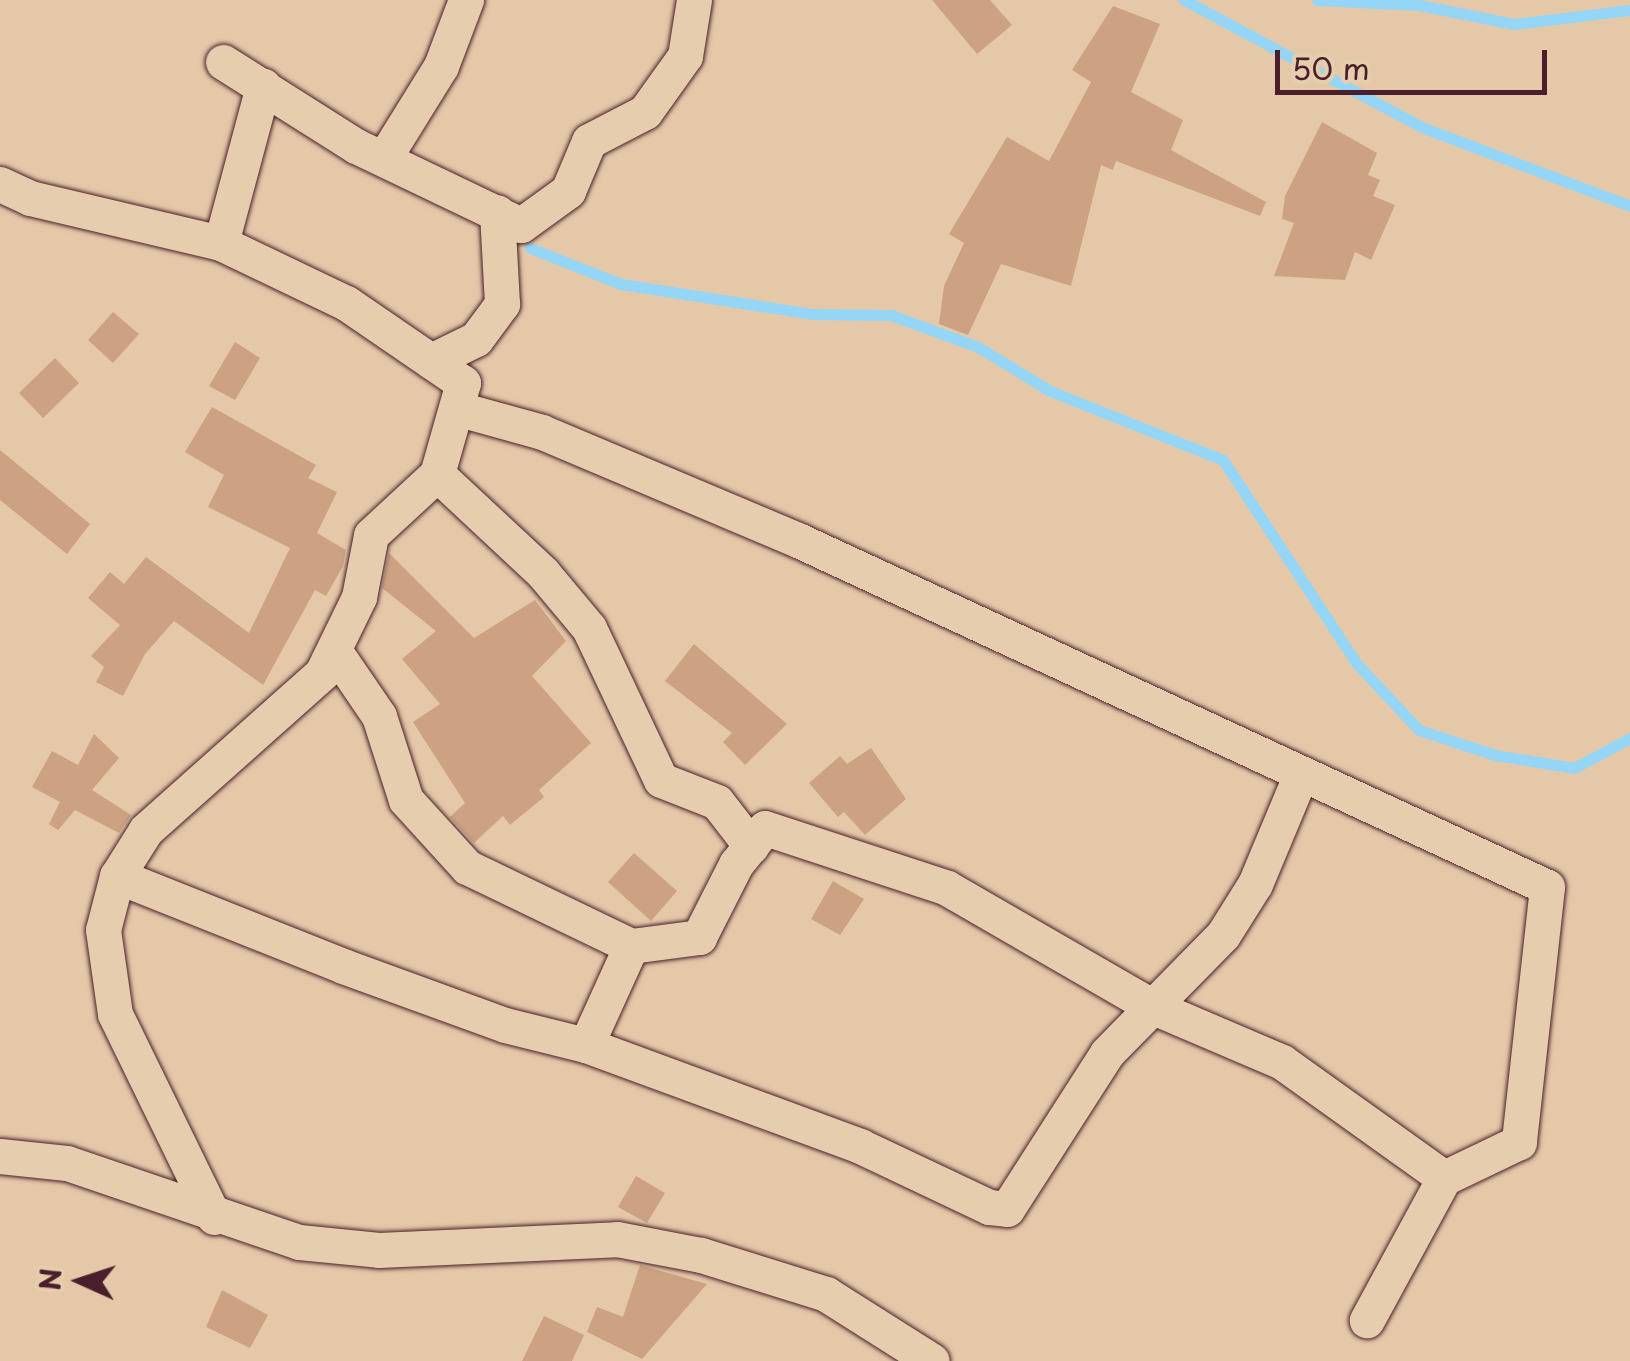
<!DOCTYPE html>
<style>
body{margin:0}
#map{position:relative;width:1630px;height:1361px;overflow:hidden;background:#e4c8a8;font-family:"Playpen Sans",sans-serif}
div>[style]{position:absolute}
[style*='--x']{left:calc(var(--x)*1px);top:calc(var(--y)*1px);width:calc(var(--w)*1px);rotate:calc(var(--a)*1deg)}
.stream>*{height:11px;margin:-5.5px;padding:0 5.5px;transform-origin:5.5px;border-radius:5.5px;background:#95d6f7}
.building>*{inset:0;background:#cca283}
.roads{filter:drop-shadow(0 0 2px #4a1f2b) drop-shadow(0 0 2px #4a1f2b)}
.minor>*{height:35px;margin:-17.5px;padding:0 17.5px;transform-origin:17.5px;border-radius:17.5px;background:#e6cdae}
span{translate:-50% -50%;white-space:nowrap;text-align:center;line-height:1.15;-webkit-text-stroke:8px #e6cdae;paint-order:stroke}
.north{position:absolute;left:30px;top:1231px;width:100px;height:100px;-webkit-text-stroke:8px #e6cdae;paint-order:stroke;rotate:273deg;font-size:28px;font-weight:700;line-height:40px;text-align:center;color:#4a1f2b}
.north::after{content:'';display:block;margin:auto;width:35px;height:45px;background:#4a1f2b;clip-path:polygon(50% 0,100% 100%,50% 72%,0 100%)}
.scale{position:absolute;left:1275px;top:50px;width:272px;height:45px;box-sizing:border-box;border:5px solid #4a1f2b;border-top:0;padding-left:12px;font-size:30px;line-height:35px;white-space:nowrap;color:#4a1f2b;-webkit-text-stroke:8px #e6cdae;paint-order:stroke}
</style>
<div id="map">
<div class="stream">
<div style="--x:1184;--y:0;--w:272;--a:28.1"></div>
<div style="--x:1424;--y:128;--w:220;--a:20.7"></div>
<div style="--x:1317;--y:0;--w:102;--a:2.8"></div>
<div style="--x:1419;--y:5;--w:97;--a:11.3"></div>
<div style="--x:1514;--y:24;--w:117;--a:-6.9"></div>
<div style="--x:530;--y:248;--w:98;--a:21.6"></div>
<div style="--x:621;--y:284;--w:193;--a:8.9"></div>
<div style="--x:812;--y:314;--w:79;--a:0.7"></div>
<div style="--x:891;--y:315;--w:93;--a:20.2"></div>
<div style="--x:978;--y:347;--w:84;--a:31.4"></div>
<div style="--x:1050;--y:391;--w:186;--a:21.7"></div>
<div style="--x:1223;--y:460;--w:244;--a:56.7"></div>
<div style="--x:1357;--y:664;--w:91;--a:46.8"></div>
<div style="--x:1419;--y:730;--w:80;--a:18.2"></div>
<div style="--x:1495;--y:755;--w:80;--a:9.3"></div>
<div style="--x:1574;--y:768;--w:64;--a:-28.2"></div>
</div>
<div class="building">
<div style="clip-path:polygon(932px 0,990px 0,1012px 25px,977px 54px)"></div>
<div style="clip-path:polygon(1113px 6px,1160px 24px,1131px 92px,1183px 120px,1171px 150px,1266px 202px,1260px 216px,1116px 161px,1113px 170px,1101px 165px,1071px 286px,1001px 264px,968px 335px,939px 324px,944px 286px,964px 243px,949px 234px,1007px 137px,1049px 161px,1091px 82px,1072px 70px)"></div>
<div style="clip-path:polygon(1322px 122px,1377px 153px,1368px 175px,1380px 180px,1373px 196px,1395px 205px,1371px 260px,1355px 252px,1345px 280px,1274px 276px,1294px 223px,1282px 219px,1285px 196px)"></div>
<div style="clip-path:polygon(113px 312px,139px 334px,113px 363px,88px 340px)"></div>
<div style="clip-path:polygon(235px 342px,260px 358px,235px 400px,209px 386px)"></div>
<div style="clip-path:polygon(55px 358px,79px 383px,43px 418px,19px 393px)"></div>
<div style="clip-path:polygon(212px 407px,316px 465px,308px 478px,337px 492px,317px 533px,346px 550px,343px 566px,326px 596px,315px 590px,263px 685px,174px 621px,145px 654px,123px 696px,96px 682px,104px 667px,91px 656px,120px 625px,88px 598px,110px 572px,124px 584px,146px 557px,249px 633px,290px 548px,208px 507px,224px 475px,185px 452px)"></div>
<div style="clip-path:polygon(0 450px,90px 524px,67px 554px,0 500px)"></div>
<div style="clip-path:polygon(389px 553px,474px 638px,535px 600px,566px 641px,532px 676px,591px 743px,539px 790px,544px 797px,510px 825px,503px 816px,474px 843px,450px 817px,465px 803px,413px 722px,440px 704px,402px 659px,436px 631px,382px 588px)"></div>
<div style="clip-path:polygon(694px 644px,787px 724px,745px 765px,723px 742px,732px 733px,665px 681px)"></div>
<div style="clip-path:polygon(94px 734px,119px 758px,92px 790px,131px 815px,119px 833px,75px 810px,58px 830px,49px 824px,60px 802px,32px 787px,52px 751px,78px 765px)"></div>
<div style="clip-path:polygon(871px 748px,906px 799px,865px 835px,844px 812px,838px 817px,809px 783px,840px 756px,847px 764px)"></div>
<div style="clip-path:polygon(634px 853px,677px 891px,651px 921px,608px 882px)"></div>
<div style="clip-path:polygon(833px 881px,864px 899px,840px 935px,811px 919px)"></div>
<div style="clip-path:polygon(636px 1176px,665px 1193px,647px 1223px,618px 1207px)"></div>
<div style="clip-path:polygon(640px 1265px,707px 1284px,642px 1359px,587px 1332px,597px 1307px,623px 1317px)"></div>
<div style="clip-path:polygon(222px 1290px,268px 1315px,250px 1348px,206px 1327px)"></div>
<div style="clip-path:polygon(544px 1316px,584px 1335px,572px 1361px,522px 1361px)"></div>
</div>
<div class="roads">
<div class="minor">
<div style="--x:223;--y:62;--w:157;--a:32.3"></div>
<div style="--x:356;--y:146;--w:183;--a:25.6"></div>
<div style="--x:521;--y:225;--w:58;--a:-35.9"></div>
<div style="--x:568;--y:191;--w:54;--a:-67.2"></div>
<div style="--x:589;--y:141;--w:63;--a:-27.4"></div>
<div style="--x:645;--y:112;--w:69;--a:-54.5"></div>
<div style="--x:685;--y:56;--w:57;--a:-80.9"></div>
<div style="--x:384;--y:158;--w:108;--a:-58.2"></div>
<div style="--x:441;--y:66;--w:71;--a:-69.3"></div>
<div style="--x:0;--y:184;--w:33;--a:25"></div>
<div style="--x:30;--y:198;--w:196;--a:13.3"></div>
<div style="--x:431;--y:361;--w:50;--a:-26.1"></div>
<div style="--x:476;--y:339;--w:44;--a:-53.4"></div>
<div style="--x:502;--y:304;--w:92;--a:-93.1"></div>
<div style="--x:459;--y:409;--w:86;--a:15.5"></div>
<div style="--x:542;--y:432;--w:280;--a:22.9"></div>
<div style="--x:800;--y:541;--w:823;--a:24.85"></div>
<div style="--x:1547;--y:887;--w:257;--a:96.3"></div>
<div style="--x:1519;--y:1142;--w:83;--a:154.4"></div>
<div style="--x:437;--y:474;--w:145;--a:43"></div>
<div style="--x:543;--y:573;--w:72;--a:50.1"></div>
<div style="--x:589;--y:628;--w:168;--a:64.7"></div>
<div style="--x:661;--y:780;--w:60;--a:21.4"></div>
<div style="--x:717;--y:802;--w:56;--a:52.3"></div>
<div style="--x:334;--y:650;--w:80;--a:55.7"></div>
<div style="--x:379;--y:716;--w:88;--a:72.2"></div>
<div style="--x:406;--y:800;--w:91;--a:47.7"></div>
<div style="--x:467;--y:867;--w:182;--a:25.7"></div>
<div style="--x:631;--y:946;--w:109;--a:114.4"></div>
<div style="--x:117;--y:876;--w:243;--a:21.7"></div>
<div style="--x:343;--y:966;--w:172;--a:20"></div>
<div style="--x:505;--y:1025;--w:83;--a:13.9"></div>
<div style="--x:586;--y:1045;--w:292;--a:20.2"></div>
<div style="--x:860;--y:1146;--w:143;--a:25.3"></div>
<div style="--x:989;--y:1207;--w:18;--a:6"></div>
<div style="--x:1007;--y:1209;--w:185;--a:-57.3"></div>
<div style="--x:1107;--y:1053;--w:165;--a:-45.5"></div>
<div style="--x:1223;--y:935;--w:60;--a:-57.9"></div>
<div style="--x:1255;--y:884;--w:119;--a:-67.3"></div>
<div style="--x:631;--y:946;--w:69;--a:-7.5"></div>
<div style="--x:699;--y:937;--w:82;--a:-63.1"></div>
<div style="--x:736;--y:864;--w:46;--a:-51.1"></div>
<div style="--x:765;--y:828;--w:192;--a:18.2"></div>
<div style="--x:947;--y:888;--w:236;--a:30"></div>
<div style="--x:1151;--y:1006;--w:142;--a:23.1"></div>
<div style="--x:1282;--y:1062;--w:199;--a:35.6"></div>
<div style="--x:1444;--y:1178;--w:162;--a:118.5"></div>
<div style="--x:0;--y:1156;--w:67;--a:6"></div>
<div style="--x:67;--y:1163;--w:245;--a:18.8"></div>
<div style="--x:299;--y:1242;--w:80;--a:5.7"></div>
<div style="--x:379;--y:1250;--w:238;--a:-2.6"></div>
<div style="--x:617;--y:1239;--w:86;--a:10.8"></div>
<div style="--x:701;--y:1255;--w:131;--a:17.3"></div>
<div style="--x:826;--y:1294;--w:125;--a:32.3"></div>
<div style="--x:214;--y:1217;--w:226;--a:-116"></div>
<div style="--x:115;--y:1014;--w:85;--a:-98.1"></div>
<div style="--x:103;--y:930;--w:56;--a:-75.5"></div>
<div style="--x:117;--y:876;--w:54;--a:-57.8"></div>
<div style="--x:146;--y:830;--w:236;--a:-41.7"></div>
<div style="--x:322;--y:673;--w:85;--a:-64"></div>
<div style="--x:359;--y:597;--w:63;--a:-79"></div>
<div style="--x:371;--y:535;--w:90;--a:-42.7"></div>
<div style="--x:437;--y:474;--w:95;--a:-74.1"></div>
<div style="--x:463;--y:383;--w:142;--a:-145.6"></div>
<div style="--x:346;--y:303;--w:139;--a:-154.4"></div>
<div style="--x:221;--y:243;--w:163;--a:-75"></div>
</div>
</div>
<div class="north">N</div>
<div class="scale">50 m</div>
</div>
